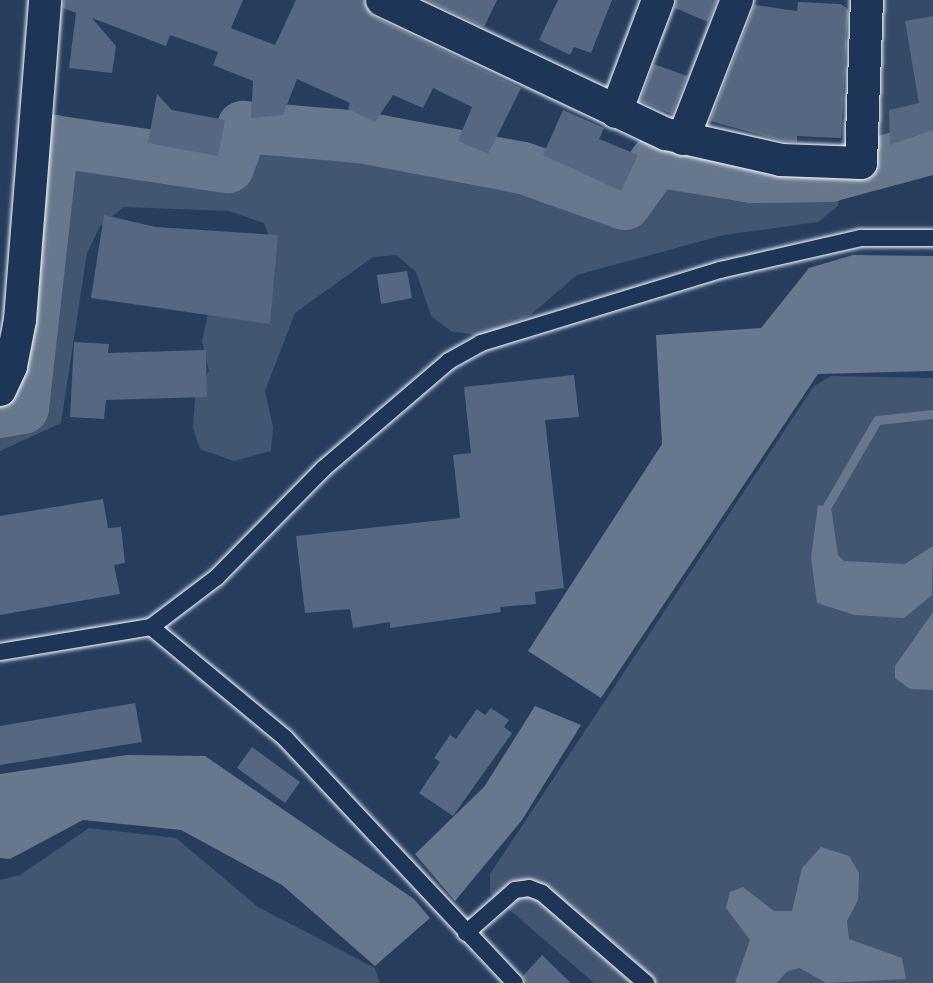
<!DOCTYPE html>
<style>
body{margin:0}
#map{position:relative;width:933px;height:983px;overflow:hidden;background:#263d5e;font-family:Itim,sans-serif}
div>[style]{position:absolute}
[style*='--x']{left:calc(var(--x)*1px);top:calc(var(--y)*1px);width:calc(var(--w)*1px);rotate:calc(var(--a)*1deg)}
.built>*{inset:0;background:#344a68}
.green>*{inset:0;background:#425672}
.water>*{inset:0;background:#67788e}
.stream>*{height:9px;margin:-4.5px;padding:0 4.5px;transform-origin:4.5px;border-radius:4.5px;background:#67788e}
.river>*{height:52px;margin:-26px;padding:0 26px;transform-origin:26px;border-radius:26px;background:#67788e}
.building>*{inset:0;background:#556781}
.roads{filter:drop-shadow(0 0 2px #fff) drop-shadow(0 0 2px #fff)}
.lane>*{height:16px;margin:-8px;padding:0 8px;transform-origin:8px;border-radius:8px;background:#1d3557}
.street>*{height:32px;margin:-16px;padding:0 16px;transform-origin:16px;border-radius:16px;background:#1d3557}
span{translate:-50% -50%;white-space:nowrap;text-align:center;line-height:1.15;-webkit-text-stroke:6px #1d3557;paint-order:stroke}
</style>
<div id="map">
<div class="built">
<div style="clip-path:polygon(883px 0,933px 0,933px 143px,880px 156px)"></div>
</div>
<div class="green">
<div style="clip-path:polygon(247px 133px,484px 169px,588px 194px,628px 212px,653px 173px,661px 170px,755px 186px,829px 187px,840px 193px,838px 206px,818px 222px,724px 235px,577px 275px,529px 316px,481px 336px,451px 331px,431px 316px,416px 272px,396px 255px,373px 257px,295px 313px,265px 391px,273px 427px,271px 451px,234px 461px,200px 449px,193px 428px,195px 398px,209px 371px,202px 341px,208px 314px,271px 242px,264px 223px,229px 211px,124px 207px,100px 226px,87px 253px,61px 423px,0 451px,0 417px,26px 413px,57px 148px,232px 174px)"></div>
<div style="clip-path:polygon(831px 376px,933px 378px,933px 983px,594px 983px,490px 893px,490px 874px,814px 386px)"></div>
<div style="clip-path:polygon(89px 828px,176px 838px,258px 907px,375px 968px,380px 983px,0 983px,0 880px,20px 875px)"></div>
</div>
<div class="water">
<div style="clip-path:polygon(853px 255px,933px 256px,933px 371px,818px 374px,601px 698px,528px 651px,662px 444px,656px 335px,761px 328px,809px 268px)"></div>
<div style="clip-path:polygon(818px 505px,831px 507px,838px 555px,844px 561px,905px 564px,933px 546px,932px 595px,904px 618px,855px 615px,817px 603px,811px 557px)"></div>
<div style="clip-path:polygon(933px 612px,933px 690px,910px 689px,895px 678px,895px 666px)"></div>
<div style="clip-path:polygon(535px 706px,581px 725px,522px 820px,455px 901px,415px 854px,484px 787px)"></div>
<div style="clip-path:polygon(127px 755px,205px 756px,414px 899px,430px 918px,375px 966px,282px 885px,181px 830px,83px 820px,10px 859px,0 858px,0 774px)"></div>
<div style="clip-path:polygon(821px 847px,849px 856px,859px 873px,858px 900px,847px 921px,849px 939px,902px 958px,906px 979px,826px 983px,800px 968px,788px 971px,776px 983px,735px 983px,750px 940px,726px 908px,730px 892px,743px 887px,774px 911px,792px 911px,802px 868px)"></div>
</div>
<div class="stream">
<div style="--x:827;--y:506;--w:99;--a:-59.8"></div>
<div style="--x:877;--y:420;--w:56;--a:-6.1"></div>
</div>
<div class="river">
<div style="--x:0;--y:412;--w:23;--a:-10"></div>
<div style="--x:23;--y:408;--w:269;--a:-83.6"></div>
<div style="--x:53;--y:141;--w:177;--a:8.5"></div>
<div style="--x:228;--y:167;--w:43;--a:-69.4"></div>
<div style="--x:243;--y:127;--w:117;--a:4.9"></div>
<div style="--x:360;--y:137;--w:166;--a:10.8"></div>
<div style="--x:523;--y:168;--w:108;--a:19.4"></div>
<div style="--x:625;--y:204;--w:53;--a:-54.2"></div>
<div style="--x:656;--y:161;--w:98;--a:9.4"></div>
<div style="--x:753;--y:177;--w:77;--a:-0.7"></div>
<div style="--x:830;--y:176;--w:107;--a:-15.2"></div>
</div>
<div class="building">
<div style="clip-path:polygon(64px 0,243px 0,231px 28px,275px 45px,296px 0,363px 0,374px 17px,521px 88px,488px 154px,458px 141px,472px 107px,433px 88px,423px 108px,393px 95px,375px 122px,348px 109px,350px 103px,297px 79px,283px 115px,251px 118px,253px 81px,213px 65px,218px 52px,170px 35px,166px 46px,92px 18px,116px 46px,112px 73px,69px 68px,76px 13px,63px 8px)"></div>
<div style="clip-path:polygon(427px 0,497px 0,484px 27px)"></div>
<div style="clip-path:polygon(558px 0,612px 0,591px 53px,574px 47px,570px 55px,539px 40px)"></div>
<div style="clip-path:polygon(677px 0,717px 0,708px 22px,675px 8px)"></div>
<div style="clip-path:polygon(798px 2px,841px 4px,848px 9px,841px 138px,797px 136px,797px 142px,783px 141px,710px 121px,755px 5px,797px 11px)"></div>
<div style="clip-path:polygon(933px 16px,933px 130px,890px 145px,889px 110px,919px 103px,905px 21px)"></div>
<div style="clip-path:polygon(654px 64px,687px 76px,672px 114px,640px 101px)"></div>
<div style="clip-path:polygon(157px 94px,172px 110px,225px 120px,218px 156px,148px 143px)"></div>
<div style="clip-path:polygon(563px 110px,604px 128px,599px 139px,638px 155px,621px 191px,543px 155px)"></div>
<div style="clip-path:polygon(104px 215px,156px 227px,278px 235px,270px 324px,91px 298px)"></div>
<div style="clip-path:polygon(407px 271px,412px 298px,381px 304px,377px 275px)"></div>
<div style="clip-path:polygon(74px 342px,109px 344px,108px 353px,206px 350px,207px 397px,106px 400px,104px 419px,70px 417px)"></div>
<div style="clip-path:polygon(574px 375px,579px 417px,545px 420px,564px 588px,535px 592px,536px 604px,500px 607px,501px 612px,390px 628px,390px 622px,353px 628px,350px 609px,305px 613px,296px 536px,460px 518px,453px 455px,471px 453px,464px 387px)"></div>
<div style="clip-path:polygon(103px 499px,108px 528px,121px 527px,125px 563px,114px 565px,120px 594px,0 615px,0 516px)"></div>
<div style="clip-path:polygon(135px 703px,142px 742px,0 765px,0 726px)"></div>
<div style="clip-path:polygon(491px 708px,509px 720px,504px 727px,512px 733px,453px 816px,419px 793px,440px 762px,434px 758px,450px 735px,456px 739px,477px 709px,485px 715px)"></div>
<div style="clip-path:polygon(252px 747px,300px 782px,285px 803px,237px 768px)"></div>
<div style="clip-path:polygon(542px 955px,571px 983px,526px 983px,523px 976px)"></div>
</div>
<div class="roads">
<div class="lane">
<div style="--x:151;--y:627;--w:174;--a:39.6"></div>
<div style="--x:285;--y:738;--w:336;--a:46.8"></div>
<div style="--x:0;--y:652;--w:153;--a:-9.4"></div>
<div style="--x:151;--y:627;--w:83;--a:-37.1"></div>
<div style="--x:217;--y:577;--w:151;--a:-45.5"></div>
<div style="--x:323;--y:469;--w:166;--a:-40.6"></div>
<div style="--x:449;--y:361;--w:37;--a:-29"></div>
<div style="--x:481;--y:343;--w:250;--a:-17"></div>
<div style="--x:720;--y:270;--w:145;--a:-12.8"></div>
<div style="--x:861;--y:238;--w:72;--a:0"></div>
<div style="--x:466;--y:933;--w:65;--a:-41.3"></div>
<div style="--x:515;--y:890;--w:14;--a:-8"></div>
<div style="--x:529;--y:888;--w:14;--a:21"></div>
<div style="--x:542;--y:893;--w:138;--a:40.9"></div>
</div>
<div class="street">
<div style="--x:382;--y:0;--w:314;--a:25.3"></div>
<div style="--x:666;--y:134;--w:118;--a:12.7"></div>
<div style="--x:781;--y:160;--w:80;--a:2.1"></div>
<div style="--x:861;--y:163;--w:163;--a:-87.9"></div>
<div style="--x:616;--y:112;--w:120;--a:-69.4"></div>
<div style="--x:683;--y:139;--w:149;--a:-68.8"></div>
<div style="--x:0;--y:390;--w:26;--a:-65"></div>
<div style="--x:11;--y:366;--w:47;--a:-78.9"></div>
<div style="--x:20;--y:320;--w:321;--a:-85.5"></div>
</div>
</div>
</div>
